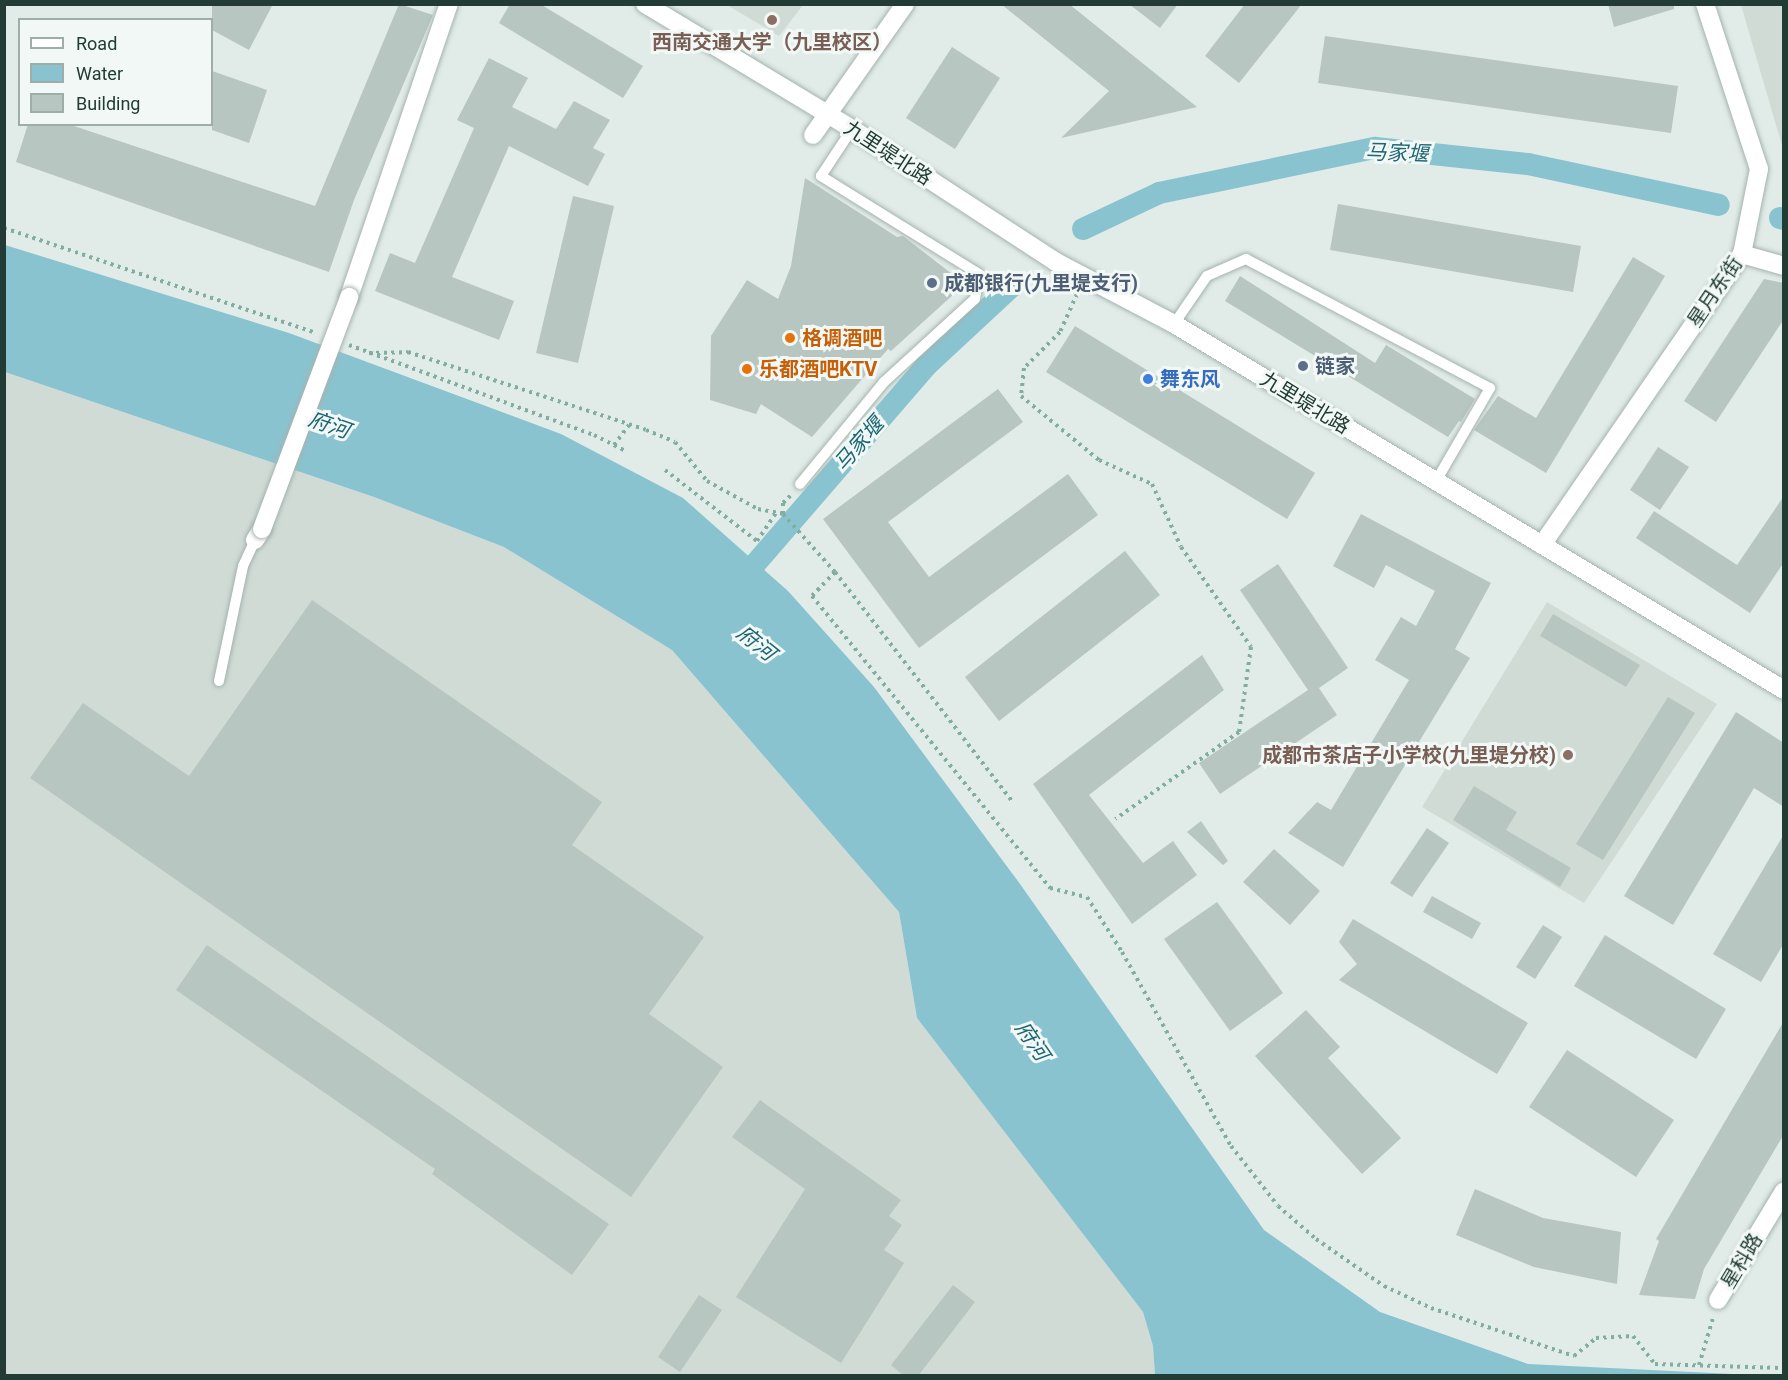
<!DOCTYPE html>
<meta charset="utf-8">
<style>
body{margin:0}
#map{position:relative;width:1788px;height:1380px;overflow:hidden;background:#e1ebe7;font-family:Roboto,"Noto Sans SC",sans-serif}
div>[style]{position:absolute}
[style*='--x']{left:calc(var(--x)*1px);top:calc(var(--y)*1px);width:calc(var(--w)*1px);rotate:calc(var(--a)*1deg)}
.built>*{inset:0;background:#d0dbd6}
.water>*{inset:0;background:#8ac3d0}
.canal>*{height:22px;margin:-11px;padding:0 11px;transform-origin:11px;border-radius:11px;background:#8ac3d0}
.building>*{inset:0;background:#b7c6c0}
.path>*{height:4px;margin-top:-2px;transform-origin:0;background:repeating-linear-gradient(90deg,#82aea1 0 3px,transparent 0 7.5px)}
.roads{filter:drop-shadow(0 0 2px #a4b3ae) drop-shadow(0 0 2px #a4b3ae)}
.service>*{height:10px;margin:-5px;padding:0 5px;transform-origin:5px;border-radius:5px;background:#fff}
.minor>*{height:18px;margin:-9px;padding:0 9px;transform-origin:9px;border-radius:9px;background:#fff}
.tertiary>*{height:18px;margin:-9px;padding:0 9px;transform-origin:9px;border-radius:9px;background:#fff}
.bridges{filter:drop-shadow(0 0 2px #a4b3ae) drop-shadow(0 0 2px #a4b3ae)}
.minor-bridge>*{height:18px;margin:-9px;padding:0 9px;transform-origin:9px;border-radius:9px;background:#fff}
.dots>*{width:16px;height:16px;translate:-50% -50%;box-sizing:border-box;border:3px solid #f2f8f5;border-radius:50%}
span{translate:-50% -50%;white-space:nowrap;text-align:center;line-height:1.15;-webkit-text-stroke:6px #f2f8f5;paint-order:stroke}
.education-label{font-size:20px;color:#785e54;font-weight:700}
.right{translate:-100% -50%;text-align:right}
.street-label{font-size:20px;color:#223c35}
.service-label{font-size:20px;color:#4e5e75;font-weight:700}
.left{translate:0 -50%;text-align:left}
.food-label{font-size:20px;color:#c56008;font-weight:700}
.shop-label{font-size:20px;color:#366cbe;font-weight:700}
.water-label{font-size:21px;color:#1d6676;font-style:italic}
.frame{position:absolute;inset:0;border:6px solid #223c35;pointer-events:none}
.legend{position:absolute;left:18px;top:18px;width:195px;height:108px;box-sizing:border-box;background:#f2f8f5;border:2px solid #9fada8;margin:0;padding:8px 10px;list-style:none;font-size:18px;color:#223c35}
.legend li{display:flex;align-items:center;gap:12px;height:30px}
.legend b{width:30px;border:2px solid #9fada8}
</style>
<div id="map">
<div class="built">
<div style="clip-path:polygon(727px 5px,803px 5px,779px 36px)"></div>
<div style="clip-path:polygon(1741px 5px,1783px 5px,1783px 149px)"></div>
<div style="clip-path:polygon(5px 372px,374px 497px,504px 547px,672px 650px,899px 912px,917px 1018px,1143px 1312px,1153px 1346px,1155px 1375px,5px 1376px)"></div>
<div style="clip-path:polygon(1547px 602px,1717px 704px,1584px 903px,1422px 807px)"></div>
</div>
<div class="water">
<div style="clip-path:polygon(5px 245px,289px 333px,561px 434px,683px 498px,788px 591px,874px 687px,1020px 884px,1264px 1230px,1380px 1312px,1528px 1364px,1753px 1375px,1155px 1375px,1153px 1346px,1143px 1312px,917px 1018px,899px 912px,672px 650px,504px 547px,374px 497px,5px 372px)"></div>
</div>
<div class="canal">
<div style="--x:1780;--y:218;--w:4;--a:14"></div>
<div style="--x:1083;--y:229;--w:84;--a:-25.3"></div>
<div style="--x:1159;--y:193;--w:221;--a:-11.8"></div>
<div style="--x:1375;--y:148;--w:154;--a:6"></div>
<div style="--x:1528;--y:164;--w:195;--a:12.1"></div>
<div style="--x:737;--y:585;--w:289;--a:-49.2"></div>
<div style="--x:926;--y:366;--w:117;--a:-42.9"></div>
</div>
<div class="building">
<div style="clip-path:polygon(212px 4px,273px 4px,249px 50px,212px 30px)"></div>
<div style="clip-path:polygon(399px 4px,433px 15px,354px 200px,329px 272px,16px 162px,28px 124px,68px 124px,315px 206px)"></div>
<div style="clip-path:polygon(510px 4px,540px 4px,643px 66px,623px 98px,499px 23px)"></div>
<div style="clip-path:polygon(1001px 4px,1069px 4px,1197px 107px,1061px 138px,1109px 91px)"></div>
<div style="clip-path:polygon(1129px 4px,1178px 4px,1160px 28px)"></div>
<div style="clip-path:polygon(1245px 4px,1302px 4px,1239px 83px,1205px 56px)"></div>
<div style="clip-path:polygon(1608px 4px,1674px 4px,1674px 9px,1614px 27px)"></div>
<div style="clip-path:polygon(1325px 36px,1678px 86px,1671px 133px,1318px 83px)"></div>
<div style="clip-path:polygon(952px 47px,1000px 78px,955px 149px,906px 118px)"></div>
<div style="clip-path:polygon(489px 58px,528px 78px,512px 107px,556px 129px,574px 101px,610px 120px,593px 148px,605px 154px,588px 186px,509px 146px,452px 277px,514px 301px,499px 340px,375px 291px,390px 253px,415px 263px,474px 128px,457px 120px)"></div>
<div style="clip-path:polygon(212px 71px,267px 90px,249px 143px,212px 130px)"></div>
<div style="clip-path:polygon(805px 178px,897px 237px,903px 236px,965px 284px,891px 351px,888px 349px,812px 437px,761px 404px,756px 414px,710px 400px,711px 336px,747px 280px,778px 299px,791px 266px)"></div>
<div style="clip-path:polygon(573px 196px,614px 206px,578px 363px,536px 353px)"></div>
<div style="clip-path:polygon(1338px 204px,1581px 246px,1573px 292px,1330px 250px)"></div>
<div style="clip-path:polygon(1633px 257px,1665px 276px,1546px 473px,1474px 430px,1498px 396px,1536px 418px)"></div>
<div style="clip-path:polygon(1240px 276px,1375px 363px,1386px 345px,1475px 399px,1461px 422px,1459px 421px,1448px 437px,1225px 301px)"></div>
<div style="clip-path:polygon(1764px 279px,1784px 283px,1784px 319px,1716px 422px,1684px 401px)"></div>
<div style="clip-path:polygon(1075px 326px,1315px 473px,1287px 519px,1046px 372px)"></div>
<div style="clip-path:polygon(998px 389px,1023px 422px,888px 522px,929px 577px,1068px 474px,1098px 515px,919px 648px,823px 519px)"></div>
<div style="clip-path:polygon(1658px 447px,1689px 467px,1660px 510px,1630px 490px)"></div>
<div style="clip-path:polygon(1784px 496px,1784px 562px,1750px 613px,1636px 538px,1654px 511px,1737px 565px)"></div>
<div style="clip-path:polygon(1361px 514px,1491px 583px,1455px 649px,1470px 658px,1343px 867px,1288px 833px,1317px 802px,1331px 810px,1409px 680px,1375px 660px,1401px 617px,1416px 626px,1435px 591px,1386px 565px,1374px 588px,1333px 566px)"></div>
<div style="clip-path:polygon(1125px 551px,1160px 595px,999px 721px,965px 677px)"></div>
<div style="clip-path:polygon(1278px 564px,1348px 668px,1319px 688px,1337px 715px,1220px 794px,1199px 763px,1308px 690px,1240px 590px)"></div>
<div style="clip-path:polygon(312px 600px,602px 802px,572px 845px,704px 937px,649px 1014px,723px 1067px,631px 1197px,30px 778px,83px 703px,189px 776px)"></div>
<div style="clip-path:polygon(1553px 614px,1640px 665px,1626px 687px,1540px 636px)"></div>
<div style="clip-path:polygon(1202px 655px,1224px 690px,1089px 795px,1143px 863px,1173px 841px,1197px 875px,1132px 924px,1033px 784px)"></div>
<div style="clip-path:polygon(1668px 697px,1695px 713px,1603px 860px,1576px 844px)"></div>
<div style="clip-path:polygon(1736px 712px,1784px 743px,1784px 807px,1754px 788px,1673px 925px,1624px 896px)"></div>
<div style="clip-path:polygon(1474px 786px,1517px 812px,1506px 830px,1571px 868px,1560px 887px,1453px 820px)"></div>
<div style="clip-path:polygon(1201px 821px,1228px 861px,1223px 865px,1187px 832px)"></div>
<div style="clip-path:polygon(1427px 828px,1449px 843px,1412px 897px,1390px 883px)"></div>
<div style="clip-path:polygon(1784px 834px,1784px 943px,1761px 982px,1713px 954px)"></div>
<div style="clip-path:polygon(1274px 849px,1320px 891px,1290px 925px,1243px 882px)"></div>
<div style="clip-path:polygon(1432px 896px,1481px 923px,1472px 939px,1423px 912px)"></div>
<div style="clip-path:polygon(1217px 902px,1283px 993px,1230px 1031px,1164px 939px)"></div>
<div style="clip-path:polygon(1353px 919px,1528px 1023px,1497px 1074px,1339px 980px,1357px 964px,1339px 942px)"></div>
<div style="clip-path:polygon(1543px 925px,1562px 937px,1535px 979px,1516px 967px)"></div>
<div style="clip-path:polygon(1605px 935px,1726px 1009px,1696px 1059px,1574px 986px)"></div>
<div style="clip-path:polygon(207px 945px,609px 1224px,572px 1275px,432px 1174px,435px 1169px,176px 990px)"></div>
<div style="clip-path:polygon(1306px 1010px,1340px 1047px,1328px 1058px,1401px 1138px,1362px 1174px,1255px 1056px)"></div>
<div style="clip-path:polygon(1784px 1021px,1784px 1134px,1704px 1269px,1695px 1299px,1639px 1295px,1659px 1241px,1656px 1239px)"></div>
<div style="clip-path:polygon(1567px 1050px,1674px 1120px,1636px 1177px,1529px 1107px)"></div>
<div style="clip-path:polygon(760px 1100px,901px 1200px,889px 1216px,902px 1225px,884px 1250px,904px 1263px,841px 1363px,736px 1297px,805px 1189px,732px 1137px)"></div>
<div style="clip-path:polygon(1475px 1189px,1543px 1218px,1621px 1232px,1617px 1284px,1534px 1267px,1456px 1235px)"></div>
<div style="clip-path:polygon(953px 1285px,975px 1302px,918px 1376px,904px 1376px,891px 1365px)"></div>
<div style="clip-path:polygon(699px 1295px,722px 1310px,680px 1372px,658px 1357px)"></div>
</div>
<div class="path">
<div style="--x:4;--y:228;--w:329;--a:18.6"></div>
<div style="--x:1077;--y:294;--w:42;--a:114.1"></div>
<div style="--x:1060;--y:332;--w:51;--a:135"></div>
<div style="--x:1024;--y:368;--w:28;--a:96"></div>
<div style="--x:1021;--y:396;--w:101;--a:39.4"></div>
<div style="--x:1099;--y:460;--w:58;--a:24.4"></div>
<div style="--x:1152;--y:484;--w:69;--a:65.3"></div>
<div style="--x:1181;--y:547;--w:122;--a:55"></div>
<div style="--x:1251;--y:647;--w:86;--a:98"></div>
<div style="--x:1239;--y:732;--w:151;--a:144.9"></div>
<div style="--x:349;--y:345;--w:261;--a:20.2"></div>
<div style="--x:594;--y:435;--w:37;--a:27"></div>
<div style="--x:369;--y:353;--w:39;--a:-1"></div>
<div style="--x:408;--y:352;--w:250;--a:18.1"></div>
<div style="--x:646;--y:430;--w:31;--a:22"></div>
<div style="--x:675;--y:442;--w:50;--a:50.6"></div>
<div style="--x:707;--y:481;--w:58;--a:28.8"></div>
<div style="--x:758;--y:509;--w:25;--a:11"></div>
<div style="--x:783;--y:514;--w:78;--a:48.1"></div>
<div style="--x:835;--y:572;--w:289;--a:52.3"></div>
<div style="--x:614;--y:445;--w:25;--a:-53"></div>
<div style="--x:665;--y:470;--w:116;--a:37.7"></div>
<div style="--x:757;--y:541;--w:34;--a:-56"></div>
<div style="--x:783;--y:514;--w:11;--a:-90"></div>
<div style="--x:783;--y:503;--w:13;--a:-45"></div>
<div style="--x:835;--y:572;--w:33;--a:134"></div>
<div style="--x:812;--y:596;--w:377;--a:50.8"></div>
<div style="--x:1050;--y:888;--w:38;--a:14"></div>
<div style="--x:1087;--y:897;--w:65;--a:57.5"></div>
<div style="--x:1122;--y:952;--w:223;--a:60.7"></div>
<div style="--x:1231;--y:1146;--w:76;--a:51.9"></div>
<div style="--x:1278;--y:1206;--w:50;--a:41"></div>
<div style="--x:1316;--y:1239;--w:83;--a:34.7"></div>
<div style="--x:1384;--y:1286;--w:52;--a:25.1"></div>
<div style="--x:1431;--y:1308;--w:151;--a:18.6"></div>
<div style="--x:1574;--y:1356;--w:28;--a:-39"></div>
<div style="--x:1596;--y:1338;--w:37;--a:-3"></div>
<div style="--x:1633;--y:1336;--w:36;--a:52"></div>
<div style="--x:1655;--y:1364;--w:129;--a:1.8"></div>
<div style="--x:1699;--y:1365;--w:49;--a:-73.4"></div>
</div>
<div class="roads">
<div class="service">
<div style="--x:1174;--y:324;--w:58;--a:-55.5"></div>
<div style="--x:1207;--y:276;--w:43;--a:-23.6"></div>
<div style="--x:1246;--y:259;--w:276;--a:27.9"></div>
<div style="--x:1490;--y:388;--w:108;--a:120.1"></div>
<div style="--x:800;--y:484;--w:132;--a:-50.5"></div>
<div style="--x:884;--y:382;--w:123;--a:-42.4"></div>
<div style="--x:975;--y:299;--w:25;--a:-81"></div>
<div style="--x:979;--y:274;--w:186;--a:-148.2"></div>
<div style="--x:821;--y:176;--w:56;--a:-56.6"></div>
<div style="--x:219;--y:681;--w:117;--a:-78.2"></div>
<div style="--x:243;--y:566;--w:29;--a:-65"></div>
</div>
<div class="minor">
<div style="--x:1742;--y:254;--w:44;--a:15.9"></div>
<div style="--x:349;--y:297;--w:310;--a:-71.2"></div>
<div style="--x:255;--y:540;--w:13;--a:-58"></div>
<div style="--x:1542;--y:545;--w:353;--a:-55.5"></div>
<div style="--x:1742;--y:254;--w:87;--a:-78.7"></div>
<div style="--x:1759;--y:169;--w:174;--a:-108.1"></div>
<div style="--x:1718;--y:1300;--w:127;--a:-58.8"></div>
</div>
<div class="tertiary">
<div style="--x:645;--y:4;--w:242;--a:31.1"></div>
<div style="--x:852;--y:129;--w:244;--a:33.1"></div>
<div style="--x:1056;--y:262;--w:133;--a:27.7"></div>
<div style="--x:1174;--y:324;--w:711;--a:30.96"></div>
<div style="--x:813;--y:135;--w:160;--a:-54.9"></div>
</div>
</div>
<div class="bridges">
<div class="minor-bridge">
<div style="--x:262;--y:529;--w:248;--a:-69.4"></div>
</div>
</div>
<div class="dots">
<div style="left:772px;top:20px;background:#8d6e63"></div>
<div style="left:932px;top:283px;background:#5c6f8a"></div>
<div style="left:790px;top:338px;background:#e8710a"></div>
<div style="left:1303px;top:366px;background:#5c6f8a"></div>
<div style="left:747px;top:369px;background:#e8710a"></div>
<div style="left:1148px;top:379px;background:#3f7fe0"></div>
<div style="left:1568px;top:755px;background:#8d6e63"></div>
</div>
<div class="education-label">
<span style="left:772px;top:42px">西南交通大学（九里校区）</span>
<span class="right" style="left:1556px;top:755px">成都市茶店子小学校(九里堤分校)</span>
</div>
<div class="street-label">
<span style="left:888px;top:153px;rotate:33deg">九里堤北路</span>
<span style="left:1715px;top:292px;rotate:-56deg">星月东街</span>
<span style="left:1305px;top:403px;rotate:31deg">九里堤北路</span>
<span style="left:1742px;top:1261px;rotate:-59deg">星科路</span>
</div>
<div class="service-label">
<span class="left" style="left:944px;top:283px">成都银行(九里堤支行)</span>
<span class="left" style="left:1315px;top:366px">链家</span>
</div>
<div class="food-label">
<span class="left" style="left:802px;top:338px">格调酒吧</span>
<span class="left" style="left:759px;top:369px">乐都酒吧KTV</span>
</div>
<div class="shop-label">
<span class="left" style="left:1160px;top:379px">舞东风</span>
</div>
<div class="water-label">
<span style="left:1397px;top:153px;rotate:2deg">马家堰</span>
<span style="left:329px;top:425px;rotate:19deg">府河</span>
<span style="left:859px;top:444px;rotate:-49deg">马家堰</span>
<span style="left:756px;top:643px;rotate:39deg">府河</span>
<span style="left:1032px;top:1041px;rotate:56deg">府河</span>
</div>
<div class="frame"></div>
<ul class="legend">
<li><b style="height:8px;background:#fff"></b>Road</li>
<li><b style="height:16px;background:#8ac3d0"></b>Water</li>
<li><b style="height:16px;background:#b7c6c0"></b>Building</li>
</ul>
</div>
